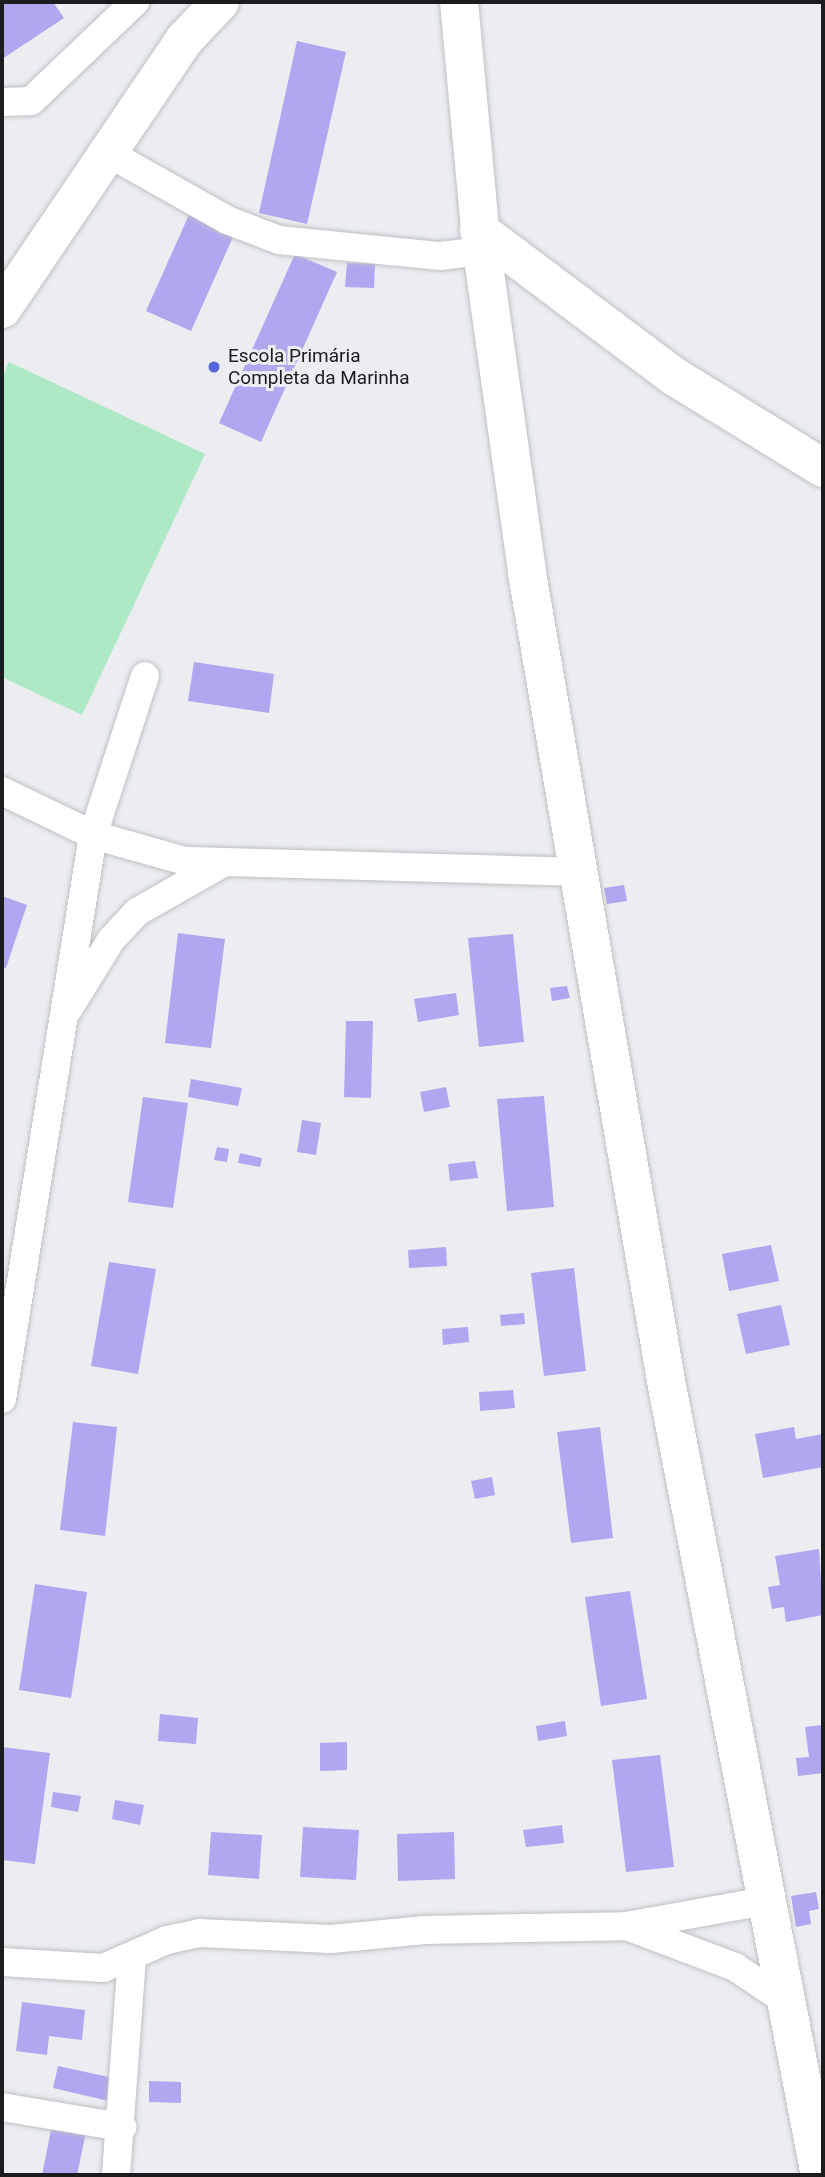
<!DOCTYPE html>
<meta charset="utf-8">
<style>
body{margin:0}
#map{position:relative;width:825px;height:2177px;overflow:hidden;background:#ebedf0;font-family:Roboto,sans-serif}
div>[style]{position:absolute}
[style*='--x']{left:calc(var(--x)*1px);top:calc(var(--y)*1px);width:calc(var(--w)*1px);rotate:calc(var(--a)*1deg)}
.green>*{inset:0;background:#ade9c4}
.building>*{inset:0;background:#afa7f0}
.roads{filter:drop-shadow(0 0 2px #bec0c4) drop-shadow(0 0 2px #bec0c4)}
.street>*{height:28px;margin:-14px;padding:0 14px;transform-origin:14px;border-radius:14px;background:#fff}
.secondary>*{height:38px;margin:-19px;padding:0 19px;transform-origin:19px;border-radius:19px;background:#fff}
.dots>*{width:19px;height:19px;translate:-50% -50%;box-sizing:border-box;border:4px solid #ebedf0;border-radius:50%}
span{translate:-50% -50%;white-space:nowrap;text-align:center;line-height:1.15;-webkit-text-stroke:6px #ebedf0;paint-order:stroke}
.poi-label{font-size:19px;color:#1b1c1d}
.left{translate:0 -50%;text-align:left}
.frame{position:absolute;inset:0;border:4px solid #1b1c1d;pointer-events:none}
</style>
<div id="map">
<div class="green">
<div style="clip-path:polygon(9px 362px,205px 454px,82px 715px,2px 677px,2px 378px)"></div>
</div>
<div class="building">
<div style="clip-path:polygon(2px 2px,53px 2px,64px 18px,2px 59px)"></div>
<div style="clip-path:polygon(297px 41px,346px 52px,307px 224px,259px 213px)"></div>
<div style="clip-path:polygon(192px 208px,237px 228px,191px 331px,146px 311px)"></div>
<div style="clip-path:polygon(295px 254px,337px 272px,261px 442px,219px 423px)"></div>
<div style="clip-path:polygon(347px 263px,375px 264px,374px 288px,345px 287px)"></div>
<div style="clip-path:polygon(194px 662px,274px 674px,269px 713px,188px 701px)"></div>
<div style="clip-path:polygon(624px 885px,627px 901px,607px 904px,604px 888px)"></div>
<div style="clip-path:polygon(2px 896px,27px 905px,6px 968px,2px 967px)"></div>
<div style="clip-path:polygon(178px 933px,225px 939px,211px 1048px,165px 1043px)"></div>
<div style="clip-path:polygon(513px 934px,524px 1042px,479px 1047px,468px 938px)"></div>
<div style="clip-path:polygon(567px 986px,570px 998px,552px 1001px,550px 988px)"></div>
<div style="clip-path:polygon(456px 993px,459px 1015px,418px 1022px,414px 999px)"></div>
<div style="clip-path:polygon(346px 1021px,373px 1021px,371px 1098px,344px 1097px)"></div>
<div style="clip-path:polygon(191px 1079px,242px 1088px,238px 1106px,188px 1097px)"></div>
<div style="clip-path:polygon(446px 1087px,450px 1107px,424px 1112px,420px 1092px)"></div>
<div style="clip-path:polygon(544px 1096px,554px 1207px,507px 1211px,497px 1099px)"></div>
<div style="clip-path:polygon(143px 1097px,188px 1103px,173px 1208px,128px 1202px)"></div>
<div style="clip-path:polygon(302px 1120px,321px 1123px,316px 1155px,297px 1152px)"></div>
<div style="clip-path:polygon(217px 1147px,229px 1149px,227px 1162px,214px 1160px)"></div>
<div style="clip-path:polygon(240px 1153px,262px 1158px,260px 1167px,238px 1163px)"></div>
<div style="clip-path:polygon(475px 1161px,478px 1178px,450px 1181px,448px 1164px)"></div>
<div style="clip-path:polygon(771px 1245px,779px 1281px,729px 1291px,722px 1254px)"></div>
<div style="clip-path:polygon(446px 1247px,447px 1266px,409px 1268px,408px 1250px)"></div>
<div style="clip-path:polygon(109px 1262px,156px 1269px,138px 1374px,91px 1366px)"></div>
<div style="clip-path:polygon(574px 1268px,586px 1371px,544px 1376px,531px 1273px)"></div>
<div style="clip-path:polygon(781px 1305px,790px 1345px,746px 1354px,737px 1314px)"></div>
<div style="clip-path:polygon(524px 1313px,525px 1324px,501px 1326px,500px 1315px)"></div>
<div style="clip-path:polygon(468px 1327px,469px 1342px,443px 1345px,442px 1329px)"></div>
<div style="clip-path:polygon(513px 1390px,515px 1408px,480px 1411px,479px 1392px)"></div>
<div style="clip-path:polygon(73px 1422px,117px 1427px,105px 1536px,60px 1530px)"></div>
<div style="clip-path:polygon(600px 1427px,613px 1538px,571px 1543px,557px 1432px)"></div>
<div style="clip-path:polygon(794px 1427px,796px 1439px,823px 1434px,823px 1467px,763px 1478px,755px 1434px)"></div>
<div style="clip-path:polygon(492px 1477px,495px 1495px,475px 1499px,471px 1481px)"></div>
<div style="clip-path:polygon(819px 1549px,823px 1615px,786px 1622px,784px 1607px,772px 1609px,768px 1587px,780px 1585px,775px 1556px)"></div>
<div style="clip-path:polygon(35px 1584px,87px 1592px,71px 1698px,19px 1690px)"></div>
<div style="clip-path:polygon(630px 1591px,647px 1699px,601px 1706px,585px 1597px)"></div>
<div style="clip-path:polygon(160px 1714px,198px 1718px,196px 1744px,158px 1741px)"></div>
<div style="clip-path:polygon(565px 1721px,567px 1736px,538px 1741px,536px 1726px)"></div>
<div style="clip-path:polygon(823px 1725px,823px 1773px,798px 1776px,796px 1758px,809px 1757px,805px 1727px)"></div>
<div style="clip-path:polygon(347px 1742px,347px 1770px,320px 1771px,320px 1743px)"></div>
<div style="clip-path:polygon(2px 1747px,50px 1753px,35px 1864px,2px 1860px)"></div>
<div style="clip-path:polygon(660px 1755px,674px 1867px,626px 1872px,612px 1760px)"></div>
<div style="clip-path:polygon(53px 1792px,81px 1796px,78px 1812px,51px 1807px)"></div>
<div style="clip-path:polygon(115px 1800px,144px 1805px,140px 1825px,112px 1819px)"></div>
<div style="clip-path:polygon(562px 1825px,564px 1843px,526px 1847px,523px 1830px)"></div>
<div style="clip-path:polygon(303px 1827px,359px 1830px,356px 1880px,300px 1877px)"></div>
<div style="clip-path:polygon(211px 1832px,262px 1835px,259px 1879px,208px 1875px)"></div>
<div style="clip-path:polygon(454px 1832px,455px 1879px,398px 1881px,397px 1834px)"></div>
<div style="clip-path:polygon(816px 1892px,819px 1909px,809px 1911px,811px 1924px,796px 1927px,791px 1896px)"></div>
<div style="clip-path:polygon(22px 2002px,85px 2010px,82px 2040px,49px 2036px,47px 2055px,16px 2051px)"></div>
<div style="clip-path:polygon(58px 2066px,118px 2079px,113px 2102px,53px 2088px)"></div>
<div style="clip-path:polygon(149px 2081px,181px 2082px,181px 2103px,149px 2102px)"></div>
<div style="clip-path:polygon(53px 2120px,87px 2127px,77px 2175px,42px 2175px)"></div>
</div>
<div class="roads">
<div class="street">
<div style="--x:2;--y:102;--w:29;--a:-2"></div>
<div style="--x:31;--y:101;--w:144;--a:-43.6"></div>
<div style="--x:110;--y:154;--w:134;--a:29.4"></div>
<div style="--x:227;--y:220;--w:56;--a:21"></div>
<div style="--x:279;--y:240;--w:162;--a:5.7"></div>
<div style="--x:440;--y:256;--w:42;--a:-6.8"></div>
<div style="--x:2;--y:791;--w:101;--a:25.8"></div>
<div style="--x:93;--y:835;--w:96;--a:15.8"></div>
<div style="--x:185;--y:861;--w:392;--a:1.6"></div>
<div style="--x:67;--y:1011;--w:84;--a:-58.2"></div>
<div style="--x:111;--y:940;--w:38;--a:-47"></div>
<div style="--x:137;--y:912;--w:97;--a:-29.7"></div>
<div style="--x:2;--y:1399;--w:571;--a:-80.83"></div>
<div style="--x:93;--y:835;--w:167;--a:-71.9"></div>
<div style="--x:629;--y:1927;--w:113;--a:20.7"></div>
<div style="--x:735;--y:1967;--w:63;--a:33.9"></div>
<div style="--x:2;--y:1962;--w:101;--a:3.4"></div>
<div style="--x:103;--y:1968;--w:70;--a:-23.6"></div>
<div style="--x:167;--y:1940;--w:33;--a:-12"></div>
<div style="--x:199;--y:1933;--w:132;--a:2.6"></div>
<div style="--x:331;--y:1939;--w:94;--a:-5.5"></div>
<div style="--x:425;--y:1930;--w:201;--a:-1.1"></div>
<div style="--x:626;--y:1926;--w:146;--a:-10.2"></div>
<div style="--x:2;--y:2107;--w:122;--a:9.5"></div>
<div style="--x:116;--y:2175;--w:219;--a:-85.8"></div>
</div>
<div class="secondary">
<div style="--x:459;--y:2;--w:250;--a:84.7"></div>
<div style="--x:482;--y:251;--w:325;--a:82"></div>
<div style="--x:527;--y:573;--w:825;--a:80.23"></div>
<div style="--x:667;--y:1386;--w:804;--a:79.03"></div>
<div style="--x:479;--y:230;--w:245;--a:36.9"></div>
<div style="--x:675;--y:377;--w:174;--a:31.6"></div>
<div style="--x:2;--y:309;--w:326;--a:-55.9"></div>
<div style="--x:185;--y:39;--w:51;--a:-46.6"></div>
</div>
</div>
<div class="dots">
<div style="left:214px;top:367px;background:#5565db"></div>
</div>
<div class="poi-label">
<span class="left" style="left:228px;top:367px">Escola Primária<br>Completa da Marinha</span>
</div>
<div class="frame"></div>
</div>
